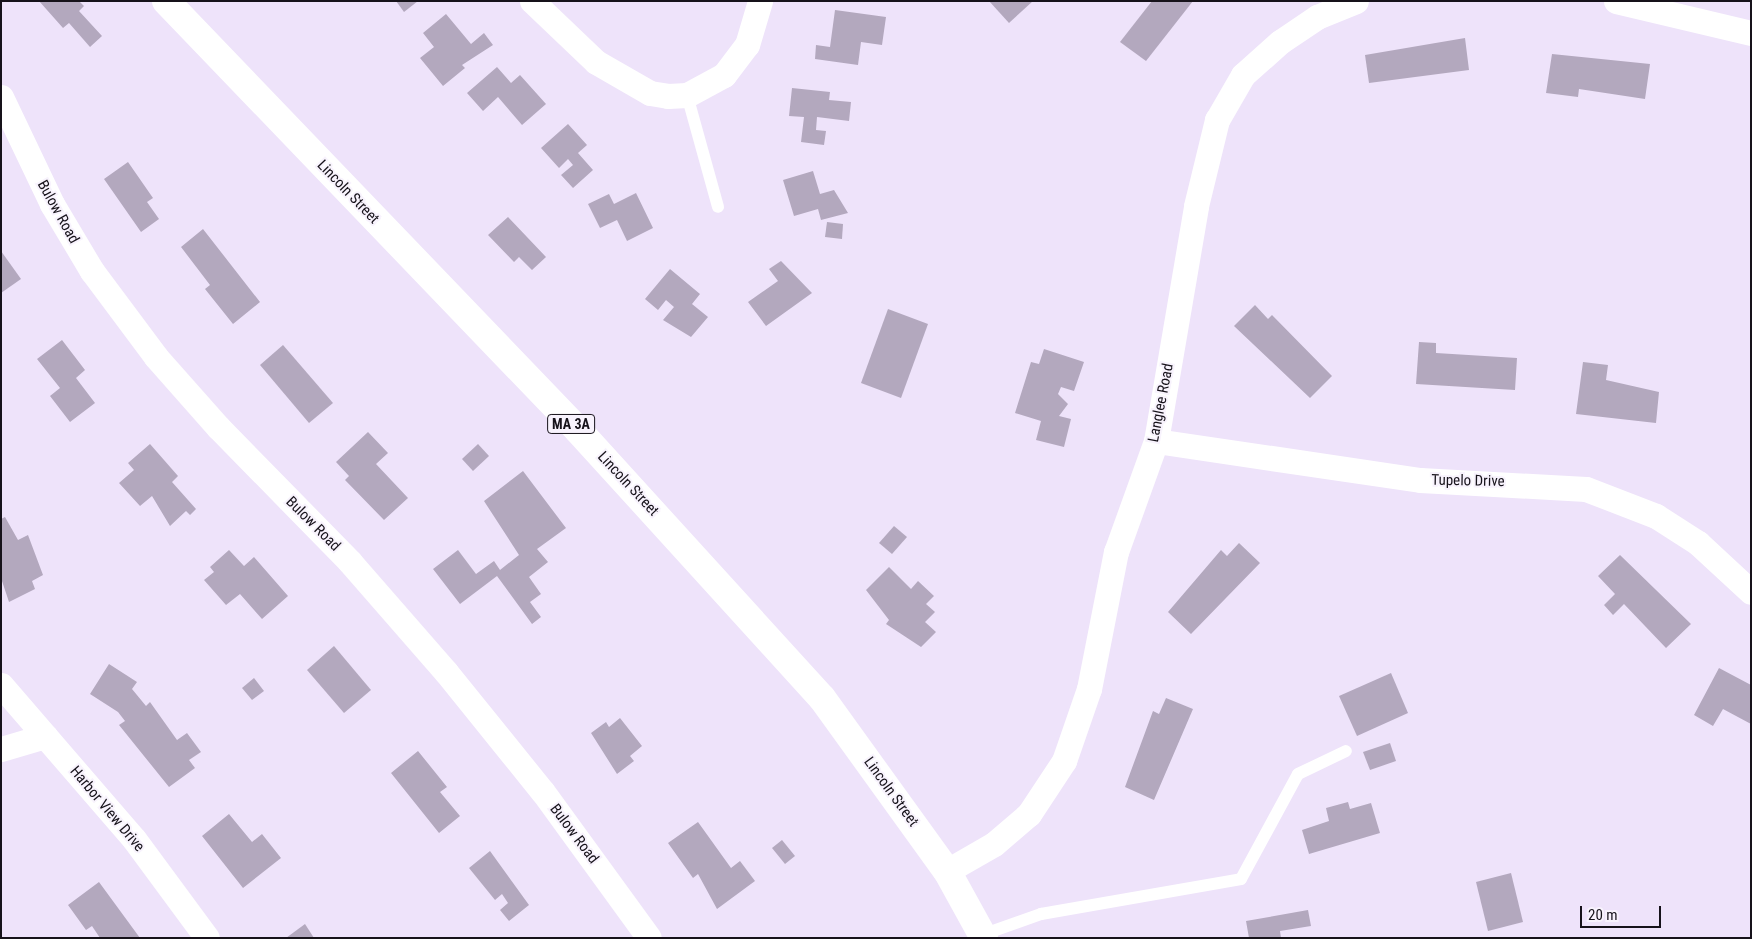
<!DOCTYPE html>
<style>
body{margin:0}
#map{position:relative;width:1752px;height:939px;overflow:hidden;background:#eee3fa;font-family:"Roboto Condensed",sans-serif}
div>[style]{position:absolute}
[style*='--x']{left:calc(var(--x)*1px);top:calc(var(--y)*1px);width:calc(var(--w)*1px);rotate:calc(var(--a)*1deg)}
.building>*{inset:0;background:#b3a8be}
.lane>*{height:12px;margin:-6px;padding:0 6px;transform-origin:6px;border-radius:6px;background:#fff}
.street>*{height:25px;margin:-12.5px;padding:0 12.5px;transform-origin:12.5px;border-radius:12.5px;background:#fff}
.primary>*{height:28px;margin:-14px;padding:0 14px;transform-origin:14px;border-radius:14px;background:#fff}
span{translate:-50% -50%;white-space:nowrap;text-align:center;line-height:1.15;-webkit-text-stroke:4px #f8f3fd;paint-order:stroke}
.shield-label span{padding:1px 4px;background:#f8f3fd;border:1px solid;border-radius:4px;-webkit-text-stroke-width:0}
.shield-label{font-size:14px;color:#16121a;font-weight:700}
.street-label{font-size:15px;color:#16121a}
.frame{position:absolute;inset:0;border:2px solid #16121a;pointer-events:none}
.scale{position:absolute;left:1580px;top:906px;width:81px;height:22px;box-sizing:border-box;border:2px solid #16121a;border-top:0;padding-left:6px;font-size:15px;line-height:18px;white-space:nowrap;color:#16121a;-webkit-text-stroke:4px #f8f3fd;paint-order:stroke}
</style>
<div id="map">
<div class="building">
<div style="clip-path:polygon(39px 1px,79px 1px,84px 6px,79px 11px,102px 36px,90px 47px,69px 23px,63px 28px)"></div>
<div style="clip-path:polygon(396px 1px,418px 1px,404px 12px)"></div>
<div style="clip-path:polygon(989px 1px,1033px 1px,1009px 23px)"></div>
<div style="clip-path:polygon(1152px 1px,1193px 1px,1146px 61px,1120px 42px)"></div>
<div style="clip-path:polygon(835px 10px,886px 17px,882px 45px,861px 42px,858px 65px,815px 59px,816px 45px,830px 47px)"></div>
<div style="clip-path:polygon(446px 14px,471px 44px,484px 33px,493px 45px,462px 65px,465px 68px,443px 86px,420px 58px,434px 47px,423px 33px)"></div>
<div style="clip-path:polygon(1465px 38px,1469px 70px,1369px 83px,1365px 55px)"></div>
<div style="clip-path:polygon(1552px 54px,1650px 64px,1645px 99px,1579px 89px,1578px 97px,1546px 93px)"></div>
<div style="clip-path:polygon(497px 67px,511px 83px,520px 75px,546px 104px,522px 125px,498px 97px,483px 111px,467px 93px)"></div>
<div style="clip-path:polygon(792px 88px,830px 92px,829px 100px,851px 102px,849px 121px,817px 117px,816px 130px,826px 131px,824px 145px,801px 142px,804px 117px,789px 116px)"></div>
<div style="clip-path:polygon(568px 124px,587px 145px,578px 153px,593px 170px,573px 188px,561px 175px,573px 165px,568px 159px,559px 168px,541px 148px)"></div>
<div style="clip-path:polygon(128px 162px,153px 198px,147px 202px,159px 219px,141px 232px,104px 179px)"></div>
<div style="clip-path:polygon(813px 171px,820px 194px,834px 190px,848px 213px,821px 220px,818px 209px,794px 216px,783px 180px)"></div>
<div style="clip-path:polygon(636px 193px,653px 228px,627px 241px,617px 220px,600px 228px,588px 204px,609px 194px,614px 204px)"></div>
<div style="clip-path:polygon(508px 217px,546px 257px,532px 270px,519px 257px,514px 262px,488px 235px)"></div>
<div style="clip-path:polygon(827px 222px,843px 224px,842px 239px,825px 237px)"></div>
<div style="clip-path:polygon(203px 229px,260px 302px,233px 324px,205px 289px,210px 285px,181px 247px)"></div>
<div style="clip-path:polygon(1px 251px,21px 279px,1px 293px)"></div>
<div style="clip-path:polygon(781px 261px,812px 293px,766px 326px,748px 302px,778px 281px,769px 269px)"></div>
<div style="clip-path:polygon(670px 269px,700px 294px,692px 304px,708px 317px,691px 337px,663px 320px,674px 307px,666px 300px,658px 310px,645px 299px)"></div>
<div style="clip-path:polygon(1255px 305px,1268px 319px,1272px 315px,1332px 376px,1310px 398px,1234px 326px)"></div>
<div style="clip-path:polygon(888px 309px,928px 324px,901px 398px,861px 383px)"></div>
<div style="clip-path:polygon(62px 340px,85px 370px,76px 378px,95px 403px,70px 422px,50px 396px,60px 388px,37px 359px)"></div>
<div style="clip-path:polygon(1419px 342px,1436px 343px,1436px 353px,1517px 358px,1515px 390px,1416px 384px)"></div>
<div style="clip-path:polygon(283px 345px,333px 403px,309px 423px,260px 365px)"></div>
<div style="clip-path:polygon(1044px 349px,1084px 362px,1074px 391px,1061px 387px,1058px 394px,1068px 404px,1059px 416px,1071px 419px,1064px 447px,1036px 440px,1041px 421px,1015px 413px,1031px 362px,1039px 364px)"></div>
<div style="clip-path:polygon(1583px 362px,1608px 365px,1606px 380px,1659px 392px,1656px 423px,1576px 414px)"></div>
<div style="clip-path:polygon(368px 432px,388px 453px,376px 464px,408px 498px,384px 520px,345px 480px,349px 476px,336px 462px)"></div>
<div style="clip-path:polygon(150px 444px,178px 476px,172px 482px,196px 509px,190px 515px,186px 511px,170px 526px,152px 496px,140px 506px,119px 483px,134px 470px,128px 463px)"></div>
<div style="clip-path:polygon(478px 444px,489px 456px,473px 471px,462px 459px)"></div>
<div style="clip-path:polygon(523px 471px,566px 528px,537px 549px,548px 562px,529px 577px,541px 594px,530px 602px,541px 617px,532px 624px,497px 576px,460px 604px,433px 569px,458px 550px,476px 574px,494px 561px,500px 570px,519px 555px,484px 501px)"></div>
<div style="clip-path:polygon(5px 517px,18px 540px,28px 535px,43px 575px,32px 581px,35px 589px,9px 602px,1px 578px,1px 519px)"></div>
<div style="clip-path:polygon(894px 526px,907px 537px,892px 554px,879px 543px)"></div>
<div style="clip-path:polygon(1239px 543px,1260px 563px,1191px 634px,1168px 612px,1221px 550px,1227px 556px)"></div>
<div style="clip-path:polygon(229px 550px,244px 566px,254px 557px,288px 596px,262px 619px,240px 594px,226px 605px,204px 580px,214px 572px,210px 567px)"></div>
<div style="clip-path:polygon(1620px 555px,1691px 624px,1666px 648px,1624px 604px,1613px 615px,1604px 605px,1615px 594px,1598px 576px)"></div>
<div style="clip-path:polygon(889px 567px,911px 589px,918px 581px,934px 596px,926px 604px,935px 612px,925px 622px,936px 632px,921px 647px,886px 624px,889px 620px,866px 590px)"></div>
<div style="clip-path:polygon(334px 646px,371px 690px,344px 713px,307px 670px)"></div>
<div style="clip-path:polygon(109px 664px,137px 682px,132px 689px,146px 706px,150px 702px,177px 740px,187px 733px,201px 752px,189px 760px,195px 768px,169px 787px,119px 725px,125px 721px,118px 712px,90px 694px)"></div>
<div style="clip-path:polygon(1719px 668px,1751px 685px,1751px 724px,1723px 709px,1713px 726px,1694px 715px)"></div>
<div style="clip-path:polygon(1391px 673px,1408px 713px,1357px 736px,1339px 696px)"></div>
<div style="clip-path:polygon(254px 678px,264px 691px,252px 700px,242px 688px)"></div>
<div style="clip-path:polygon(1166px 698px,1193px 709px,1154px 800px,1125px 787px,1153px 711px,1159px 714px)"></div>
<div style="clip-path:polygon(620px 718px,642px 746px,630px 756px,634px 761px,617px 774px,591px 733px,606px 722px,609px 727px)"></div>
<div style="clip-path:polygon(1390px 743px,1396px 761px,1370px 770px,1363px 752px)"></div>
<div style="clip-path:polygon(418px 751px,447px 787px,440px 792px,460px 816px,439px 833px,391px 773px)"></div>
<div style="clip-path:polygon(1348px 802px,1350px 809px,1371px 803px,1380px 833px,1309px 854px,1302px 830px,1329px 821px,1326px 808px)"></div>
<div style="clip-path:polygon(229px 814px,252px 842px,262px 834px,281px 858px,243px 888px,202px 836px)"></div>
<div style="clip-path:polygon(698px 822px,731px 868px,740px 861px,755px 881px,717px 909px,698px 874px,693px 878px,668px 843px)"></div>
<div style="clip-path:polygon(782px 840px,795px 856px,785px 864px,772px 848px)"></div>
<div style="clip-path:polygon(490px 851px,529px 905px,509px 921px,500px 910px,508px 903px,502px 894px,495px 900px,469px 868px)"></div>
<div style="clip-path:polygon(1511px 873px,1523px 922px,1488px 931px,1476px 882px)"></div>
<div style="clip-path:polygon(99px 882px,140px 938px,100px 938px,92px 926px,86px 930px,68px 905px)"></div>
<div style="clip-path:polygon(1308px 910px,1311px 926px,1280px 931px,1281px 938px,1249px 938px,1246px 921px)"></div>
<div style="clip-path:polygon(305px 924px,314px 938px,286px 938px)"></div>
</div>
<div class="lane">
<div style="--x:687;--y:95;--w:116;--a:74.5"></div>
<div style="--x:982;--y:935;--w:63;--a:-19.6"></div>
<div style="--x:1041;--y:914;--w:203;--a:-9.9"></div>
<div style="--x:1241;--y:879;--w:119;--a:-61.5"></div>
<div style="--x:1298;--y:774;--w:53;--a:-25.6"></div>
</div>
<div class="street">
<div style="--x:532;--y:1;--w:88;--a:43.6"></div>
<div style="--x:596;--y:62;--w:62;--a:29.9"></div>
<div style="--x:650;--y:93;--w:18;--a:9"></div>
<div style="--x:668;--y:96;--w:19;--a:-3"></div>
<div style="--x:687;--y:95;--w:42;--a:-28.4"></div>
<div style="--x:724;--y:75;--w:38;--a:-53"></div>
<div style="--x:747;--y:45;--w:46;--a:-73.5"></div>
<div style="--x:1616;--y:1;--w:139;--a:13.3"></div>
<div style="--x:1;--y:97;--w:119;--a:64.5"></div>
<div style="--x:52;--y:204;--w:78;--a:59.2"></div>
<div style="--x:92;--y:271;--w:107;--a:53.3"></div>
<div style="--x:156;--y:357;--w:94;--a:48.5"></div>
<div style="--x:218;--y:427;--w:189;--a:45.6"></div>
<div style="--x:350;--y:562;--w:146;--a:48.9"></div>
<div style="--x:446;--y:672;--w:154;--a:51.1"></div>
<div style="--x:543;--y:792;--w:180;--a:54"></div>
<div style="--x:1156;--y:441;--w:267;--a:8.4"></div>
<div style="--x:1420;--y:480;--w:166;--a:3.1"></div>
<div style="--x:1586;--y:489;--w:75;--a:21.1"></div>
<div style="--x:1656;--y:516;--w:50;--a:32.7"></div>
<div style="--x:1698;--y:543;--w:72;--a:42.8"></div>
<div style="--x:1;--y:685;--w:203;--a:49.2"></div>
<div style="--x:134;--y:839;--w:123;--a:53.6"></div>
<div style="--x:1;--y:749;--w:46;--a:-16.5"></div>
<div style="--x:947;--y:871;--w:54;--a:-29.9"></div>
<div style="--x:994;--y:844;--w:46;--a:-40.6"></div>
<div style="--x:1029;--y:814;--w:64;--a:-56.6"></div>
<div style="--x:1064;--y:761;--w:76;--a:-70.9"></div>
<div style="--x:1089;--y:689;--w:140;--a:-78.9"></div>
<div style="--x:1116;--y:552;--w:118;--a:-70.2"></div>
<div style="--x:1156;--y:441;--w:238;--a:-80.3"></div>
<div style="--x:1196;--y:206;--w:89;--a:-76.3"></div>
<div style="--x:1217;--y:120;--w:52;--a:-60"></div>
<div style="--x:1243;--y:75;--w:50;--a:-41.7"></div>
<div style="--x:1280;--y:42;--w:45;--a:-34"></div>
<div style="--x:1317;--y:17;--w:42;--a:-22.3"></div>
</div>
<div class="primary">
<div style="--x:166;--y:1;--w:595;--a:46.16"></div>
<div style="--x:578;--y:430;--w:362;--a:47.7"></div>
<div style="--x:822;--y:698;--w:213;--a:54.2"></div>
<div style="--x:947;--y:871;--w:77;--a:61.1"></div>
</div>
<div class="shield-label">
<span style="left:571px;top:424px">MA 3A</span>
</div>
<div class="street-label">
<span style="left:348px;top:192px;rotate:46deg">Lincoln Street</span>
<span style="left:58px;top:212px;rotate:61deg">Bulow Road</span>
<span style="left:1161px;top:403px;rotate:-79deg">Langlee Road</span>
<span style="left:1468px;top:481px;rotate:1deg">Tupelo Drive</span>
<span style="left:628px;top:484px;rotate:47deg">Lincoln Street</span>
<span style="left:313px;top:524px;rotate:45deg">Bulow Road</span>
<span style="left:891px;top:792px;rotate:54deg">Lincoln Street</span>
<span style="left:107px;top:809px;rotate:50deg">Harbor View Drive</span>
<span style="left:574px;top:834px;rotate:53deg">Bulow Road</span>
</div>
<div class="frame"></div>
<div class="scale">20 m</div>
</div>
